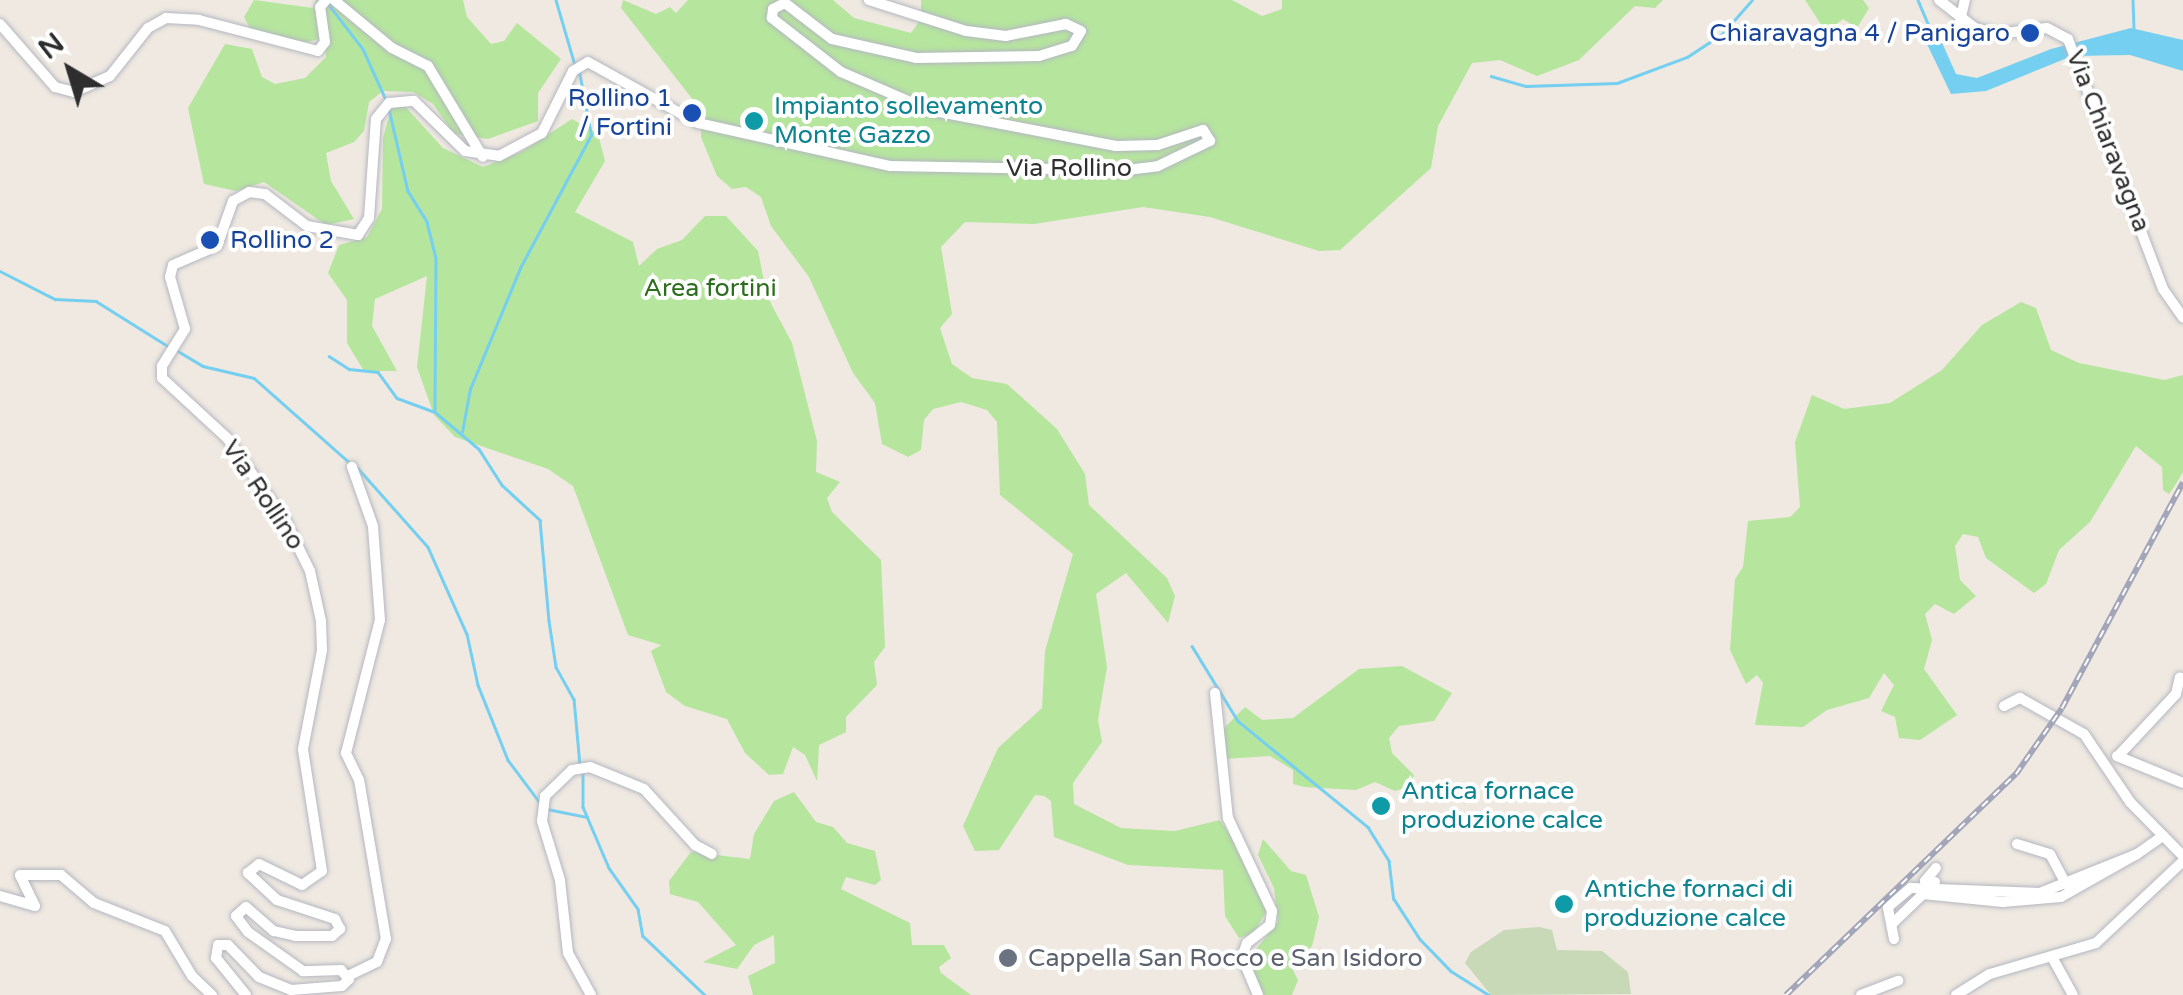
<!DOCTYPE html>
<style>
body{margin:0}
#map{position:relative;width:2183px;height:995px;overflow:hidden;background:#efe9e1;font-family:"Varela Round",sans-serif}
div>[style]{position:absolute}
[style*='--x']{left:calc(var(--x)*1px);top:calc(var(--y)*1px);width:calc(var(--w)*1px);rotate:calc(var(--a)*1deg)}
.green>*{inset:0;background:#b6e59e}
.cemetery>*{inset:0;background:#c8d9b8}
.water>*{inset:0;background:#75cff0}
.stream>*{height:2.5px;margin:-1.25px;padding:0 1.25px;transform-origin:1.25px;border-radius:1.25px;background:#75cff0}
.roads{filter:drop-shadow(0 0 2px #b4b7c1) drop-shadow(0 0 2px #b4b7c1)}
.minor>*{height:10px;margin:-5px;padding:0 5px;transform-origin:5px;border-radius:5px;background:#fff}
.rail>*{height:6px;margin-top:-3px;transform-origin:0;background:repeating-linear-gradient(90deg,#fff 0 8px,#a3a6b8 0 16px);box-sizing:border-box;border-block:2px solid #a3a6b8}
.dots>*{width:28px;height:28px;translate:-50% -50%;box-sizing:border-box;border:5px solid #fff;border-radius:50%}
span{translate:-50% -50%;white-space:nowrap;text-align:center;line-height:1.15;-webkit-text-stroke:8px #fff;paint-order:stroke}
.transit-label{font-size:25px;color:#164399}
.right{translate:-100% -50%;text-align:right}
.left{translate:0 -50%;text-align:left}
.culture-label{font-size:25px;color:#0d838f}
.street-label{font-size:25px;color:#2e2e2e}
.park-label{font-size:25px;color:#2c6e1b}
.worship-label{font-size:25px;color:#5b616d}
.north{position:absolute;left:20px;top:20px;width:100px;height:100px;-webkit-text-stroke:8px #fff;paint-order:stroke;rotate:322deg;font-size:28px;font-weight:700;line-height:40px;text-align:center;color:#2e2e2e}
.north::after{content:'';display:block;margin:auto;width:35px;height:45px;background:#2e2e2e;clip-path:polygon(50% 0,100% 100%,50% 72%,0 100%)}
</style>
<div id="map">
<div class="green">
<div style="clip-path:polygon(254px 0,313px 8px,316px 0,463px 0,467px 17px,491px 44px,504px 41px,517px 23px,561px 59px,538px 93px,538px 121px,488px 139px,454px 134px,433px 104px,413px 92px,383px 91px,369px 102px,364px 131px,354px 142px,326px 153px,331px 181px,354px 219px,326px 225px,264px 182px,236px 191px,204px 184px,188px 108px,225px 44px,252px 49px,262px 77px,275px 84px,305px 78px,326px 57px,324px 38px,303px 43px,251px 30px,244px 17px)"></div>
<div style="clip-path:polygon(623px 0,656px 14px,670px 7px,676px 13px,688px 0,833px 0,854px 18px,911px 33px,921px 19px,921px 0,1232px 0,1262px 16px,1282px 9px,1282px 0,1663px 0,1655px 8px,1635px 6px,1579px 60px,1537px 76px,1500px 60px,1472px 63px,1438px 126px,1431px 168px,1340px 250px,1319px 251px,1210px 217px,1143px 207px,1034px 224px,965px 222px,941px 247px,952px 314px,940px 328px,952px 364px,972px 378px,1007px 384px,1057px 429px,1085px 474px,1089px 505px,1167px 578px,1175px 596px,1168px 623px,1126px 573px,1096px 594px,1107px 667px,1098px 720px,1102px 742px,1073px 783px,1074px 804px,1121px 828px,1175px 831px,1220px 820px,1251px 867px,1267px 910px,1254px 933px,1239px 938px,1225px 916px,1223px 870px,1128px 865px,1054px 837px,1051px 801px,1044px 796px,1035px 795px,999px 850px,975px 851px,963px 826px,998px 748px,1042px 708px,1045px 651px,1073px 554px,1000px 495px,997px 422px,987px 410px,961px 402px,933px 409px,924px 420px,921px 450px,908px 457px,882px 444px,875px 403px,853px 373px,809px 277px,771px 226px,761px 197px,746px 187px,732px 189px,717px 176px,701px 137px,701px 110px,621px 8px)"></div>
<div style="clip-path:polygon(1805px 0,1863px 0,1869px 8px,1857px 28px,1843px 19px,1826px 32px)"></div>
<div style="clip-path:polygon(402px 103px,443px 148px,483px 167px,521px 152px,572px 119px,598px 134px,605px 161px,575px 212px,633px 242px,639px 266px,657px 249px,682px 240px,705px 216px,726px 216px,758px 251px,767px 296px,792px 343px,817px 441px,816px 472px,840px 482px,827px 498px,832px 512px,881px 560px,885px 647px,874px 662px,877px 685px,846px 717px,846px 732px,819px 745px,817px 781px,805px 755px,793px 747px,783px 774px,769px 775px,745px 753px,727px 719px,685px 706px,666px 692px,651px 651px,661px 645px,628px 635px,573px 486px,548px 469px,455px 437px,434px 415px,417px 367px,427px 276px,375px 299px,372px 326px,397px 371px,364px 371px,347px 343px,347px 300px,328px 273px,339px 245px,367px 237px,382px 209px,383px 138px,391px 109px)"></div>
<div style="clip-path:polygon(2021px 302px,2036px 308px,2051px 350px,2079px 363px,2164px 380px,2183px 375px,2183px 472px,2174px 487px,2169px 494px,2163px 490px,2162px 467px,2136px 446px,2090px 522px,2059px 550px,2046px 584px,2034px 593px,1986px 558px,1978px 537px,1963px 534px,1955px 546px,1960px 580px,1976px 596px,1954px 614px,1935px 604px,1925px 614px,1932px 640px,1924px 669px,1957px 715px,1920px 740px,1899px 738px,1895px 717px,1881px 711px,1894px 685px,1884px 673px,1869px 698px,1827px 710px,1803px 727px,1755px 725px,1763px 683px,1757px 675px,1746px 684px,1730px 650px,1735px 579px,1743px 567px,1748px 521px,1790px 517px,1800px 507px,1795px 442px,1812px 395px,1844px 409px,1890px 403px,1942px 370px,1982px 325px)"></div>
<div style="clip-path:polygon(1402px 666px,1452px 693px,1434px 721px,1399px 726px,1389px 738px,1392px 753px,1414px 775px,1409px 787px,1395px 791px,1375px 782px,1356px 790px,1304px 787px,1293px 784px,1293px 770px,1270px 756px,1223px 759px,1222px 730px,1245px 707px,1262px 720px,1293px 718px,1359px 669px)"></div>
<div style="clip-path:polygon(794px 792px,816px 822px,833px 827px,847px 843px,875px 851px,881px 880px,875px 885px,846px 877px,841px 889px,910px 923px,912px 945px,944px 945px,951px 958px,939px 967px,941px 973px,971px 995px,753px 995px,748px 976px,775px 963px,774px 935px,754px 945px,737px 969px,703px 962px,736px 945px,698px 902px,670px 894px,669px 881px,691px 852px,750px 859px,754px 834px,774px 801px)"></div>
<div style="clip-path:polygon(1263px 839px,1291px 871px,1306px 875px,1319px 917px,1312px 946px,1291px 966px,1298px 980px,1292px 995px,1264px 995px,1248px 959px,1278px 922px,1274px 888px,1258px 855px)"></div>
</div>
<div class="cemetery">
<div style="clip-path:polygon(1539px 927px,1552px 930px,1557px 950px,1602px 951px,1628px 972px,1631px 994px,1491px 995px,1465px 963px,1471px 952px,1504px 930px)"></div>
</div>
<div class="water">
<div style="clip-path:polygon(2131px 28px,2183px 40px,2183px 71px,2130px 55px,2072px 56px,1986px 91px,1951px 94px,1926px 42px,1939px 36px,1956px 74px,1977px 78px,2051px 49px)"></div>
</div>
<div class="stream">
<div style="--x:556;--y:0;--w:68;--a:73.7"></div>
<div style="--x:1918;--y:0;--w:43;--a:67"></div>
<div style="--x:2133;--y:0;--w:28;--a:88"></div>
<div style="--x:329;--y:5;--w:56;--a:52.3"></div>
<div style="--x:363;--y:49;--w:58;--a:65.6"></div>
<div style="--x:1491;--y:76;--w:36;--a:16"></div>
<div style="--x:1526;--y:86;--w:91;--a:-1.9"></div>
<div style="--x:1617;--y:83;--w:75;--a:-20.4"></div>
<div style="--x:1687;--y:57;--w:42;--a:-33.3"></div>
<div style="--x:1722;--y:34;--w:45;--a:-48.6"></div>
<div style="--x:389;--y:109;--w:84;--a:77"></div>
<div style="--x:408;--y:191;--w:36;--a:58"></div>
<div style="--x:427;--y:222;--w:37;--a:76"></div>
<div style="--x:436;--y:258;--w:153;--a:90.4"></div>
<div style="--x:0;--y:271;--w:62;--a:27"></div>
<div style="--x:55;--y:299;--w:41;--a:2.8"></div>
<div style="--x:96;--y:301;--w:89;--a:32.1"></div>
<div style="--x:178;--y:351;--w:29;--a:31"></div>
<div style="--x:203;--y:366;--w:52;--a:13.2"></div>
<div style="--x:254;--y:378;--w:128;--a:41.5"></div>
<div style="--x:329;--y:356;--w:24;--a:33"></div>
<div style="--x:349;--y:369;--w:29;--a:6"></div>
<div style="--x:378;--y:372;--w:32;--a:54"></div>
<div style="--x:397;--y:398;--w:40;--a:20.2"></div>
<div style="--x:435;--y:412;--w:57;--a:40.1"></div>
<div style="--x:479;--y:449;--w:43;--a:57.4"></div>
<div style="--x:502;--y:485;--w:52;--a:42.6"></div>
<div style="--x:540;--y:520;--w:101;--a:84.9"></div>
<div style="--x:549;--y:621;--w:47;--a:81.3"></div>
<div style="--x:556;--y:667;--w:37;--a:61"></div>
<div style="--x:574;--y:699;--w:66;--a:84.8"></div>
<div style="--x:462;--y:432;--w:44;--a:-79.5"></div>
<div style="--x:470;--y:389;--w:131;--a:-67.5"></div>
<div style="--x:520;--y:268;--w:151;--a:-61.9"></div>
<div style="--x:591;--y:135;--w:64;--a:-100.8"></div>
<div style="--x:357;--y:467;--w:107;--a:48.4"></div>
<div style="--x:428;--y:547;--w:95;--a:65.9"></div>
<div style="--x:467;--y:634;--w:52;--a:77.8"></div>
<div style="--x:478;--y:685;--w:81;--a:68.2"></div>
<div style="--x:508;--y:760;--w:55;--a:53.1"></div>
<div style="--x:1192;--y:646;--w:88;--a:58.5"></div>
<div style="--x:1238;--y:721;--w:168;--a:39.2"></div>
<div style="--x:1368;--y:827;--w:40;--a:58"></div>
<div style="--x:1389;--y:861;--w:38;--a:83"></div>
<div style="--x:1394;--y:899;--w:48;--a:57"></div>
<div style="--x:1420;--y:939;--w:45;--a:45.9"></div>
<div style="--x:1451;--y:971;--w:45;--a:32.3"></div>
<div style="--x:583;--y:772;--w:35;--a:90"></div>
<div style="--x:583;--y:807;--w:66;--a:66.9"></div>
<div style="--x:609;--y:868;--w:50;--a:54.7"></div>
<div style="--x:638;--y:909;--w:27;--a:80"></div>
<div style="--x:643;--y:936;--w:86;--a:43.6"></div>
<div style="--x:547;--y:809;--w:41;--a:11.3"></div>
</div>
<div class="roads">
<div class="minor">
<div style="--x:334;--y:0;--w:75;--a:39.6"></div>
<div style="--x:392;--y:48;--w:40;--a:26.6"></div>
<div style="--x:428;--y:66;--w:106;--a:58.9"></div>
<div style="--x:1939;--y:0;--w:46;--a:37.9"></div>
<div style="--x:1975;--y:28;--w:23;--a:15"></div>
<div style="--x:1997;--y:34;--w:50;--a:-6.8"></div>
<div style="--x:2047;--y:28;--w:24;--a:28"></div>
<div style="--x:2068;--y:39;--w:267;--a:69.2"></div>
<div style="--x:2163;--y:289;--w:35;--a:55"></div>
<div style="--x:1960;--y:21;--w:22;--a:-77"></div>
<div style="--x:0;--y:24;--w:84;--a:48.9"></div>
<div style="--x:55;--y:87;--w:20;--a:15"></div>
<div style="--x:74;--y:92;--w:39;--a:-24"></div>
<div style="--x:110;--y:76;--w:61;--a:-51.6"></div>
<div style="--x:148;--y:28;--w:21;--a:-29"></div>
<div style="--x:166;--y:18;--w:33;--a:3"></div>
<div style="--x:199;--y:20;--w:123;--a:14.6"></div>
<div style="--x:318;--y:51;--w:11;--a:-52"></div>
<div style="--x:325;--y:42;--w:35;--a:-98"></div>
<div style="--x:320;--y:7;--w:9;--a:-49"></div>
<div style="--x:1215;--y:693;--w:126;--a:84.1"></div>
<div style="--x:1228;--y:818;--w:103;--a:64.7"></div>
<div style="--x:1272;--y:911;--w:14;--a:98"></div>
<div style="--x:1270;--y:925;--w:29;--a:142"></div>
<div style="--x:1247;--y:943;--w:15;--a:110"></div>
<div style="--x:1242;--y:957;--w:41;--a:67.2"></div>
<div style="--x:2004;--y:706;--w:18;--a:-27"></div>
<div style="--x:2020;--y:698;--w:73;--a:29.4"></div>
<div style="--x:2084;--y:734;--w:82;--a:55.9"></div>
<div style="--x:2130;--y:802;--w:76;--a:45.5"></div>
<div style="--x:2120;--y:754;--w:82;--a:-47"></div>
<div style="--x:2176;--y:694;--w:17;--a:-77"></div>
<div style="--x:2117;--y:756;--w:71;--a:22.2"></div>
<div style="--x:2017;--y:844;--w:34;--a:17"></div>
<div style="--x:2050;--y:854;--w:34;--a:62"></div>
<div style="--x:1935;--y:882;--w:10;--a:-174"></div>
<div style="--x:1925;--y:881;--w:17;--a:-50"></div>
<div style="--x:0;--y:896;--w:36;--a:16"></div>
<div style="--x:35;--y:906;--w:34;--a:-116"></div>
<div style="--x:20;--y:875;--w:41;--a:0"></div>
<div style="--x:61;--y:875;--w:43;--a:40.3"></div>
<div style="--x:94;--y:903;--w:76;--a:21.5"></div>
<div style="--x:165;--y:931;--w:52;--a:59"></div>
<div style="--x:192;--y:976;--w:28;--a:44"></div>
<div style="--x:1893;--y:923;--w:42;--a:-44"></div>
<div style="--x:1923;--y:894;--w:80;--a:5.7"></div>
<div style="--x:2003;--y:902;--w:58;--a:-4.9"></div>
<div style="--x:2061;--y:897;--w:87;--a:-29.5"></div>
<div style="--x:1894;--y:939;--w:33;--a:-101"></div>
<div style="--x:1888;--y:907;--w:30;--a:-40"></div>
<div style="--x:1911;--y:888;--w:129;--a:2.2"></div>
<div style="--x:2040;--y:893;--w:105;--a:-21.9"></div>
<div style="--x:2137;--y:854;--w:32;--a:-35"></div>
<div style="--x:2052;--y:957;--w:43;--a:61.1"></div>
<div style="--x:348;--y:976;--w:32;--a:-26"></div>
<div style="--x:377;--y:962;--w:25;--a:-69"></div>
<div style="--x:386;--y:939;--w:161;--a:-99.6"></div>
<div style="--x:359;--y:780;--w:30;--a:-116"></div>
<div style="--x:346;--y:753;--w:137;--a:-75.7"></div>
<div style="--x:380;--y:620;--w:94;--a:-94.3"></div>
<div style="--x:373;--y:526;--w:63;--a:-109.6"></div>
<div style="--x:246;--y:995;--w:48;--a:-129"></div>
<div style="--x:216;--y:958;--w:13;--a:-81"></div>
<div style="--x:218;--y:945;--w:10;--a:0"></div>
<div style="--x:228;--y:945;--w:45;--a:45.9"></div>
<div style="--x:259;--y:977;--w:35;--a:22"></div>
<div style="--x:291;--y:990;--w:51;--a:-4.5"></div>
<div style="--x:342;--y:986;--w:10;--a:-45"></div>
<div style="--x:349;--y:979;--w:12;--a:-132"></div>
<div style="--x:341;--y:970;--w:38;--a:178"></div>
<div style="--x:303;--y:971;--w:67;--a:-144.7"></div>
<div style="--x:248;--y:932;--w:20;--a:-127"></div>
<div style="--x:236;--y:916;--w:13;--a:-42"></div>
<div style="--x:246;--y:907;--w:37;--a:41"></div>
<div style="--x:274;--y:931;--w:22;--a:13"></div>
<div style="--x:295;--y:936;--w:37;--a:0"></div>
<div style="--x:332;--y:936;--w:11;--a:-41"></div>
<div style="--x:340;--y:929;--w:11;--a:-117"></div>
<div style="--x:335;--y:919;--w:61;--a:-161.9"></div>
<div style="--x:277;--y:900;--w:40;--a:-137"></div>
<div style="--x:248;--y:873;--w:14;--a:-39"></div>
<div style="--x:259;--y:864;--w:48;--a:26"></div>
<div style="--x:302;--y:885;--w:24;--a:-35"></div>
<div style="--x:322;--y:871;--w:123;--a:-98.9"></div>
<div style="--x:303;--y:749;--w:101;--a:-79.1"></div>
<div style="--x:322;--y:650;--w:29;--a:-92"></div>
<div style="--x:321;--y:621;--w:51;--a:-102.4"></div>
<div style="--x:310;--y:571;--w:55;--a:-116.1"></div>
<div style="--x:286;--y:522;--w:103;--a:-125.1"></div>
<div style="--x:227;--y:438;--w:88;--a:-137.3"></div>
<div style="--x:162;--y:378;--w:12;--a:-90"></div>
<div style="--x:162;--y:366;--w:44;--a:-58.1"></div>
<div style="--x:185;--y:329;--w:54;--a:-106.1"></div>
<div style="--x:170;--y:277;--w:12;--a:-76"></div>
<div style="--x:173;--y:265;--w:48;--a:-23.4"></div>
<div style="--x:217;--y:246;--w:48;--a:-70.4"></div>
<div style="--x:233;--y:201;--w:18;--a:-29"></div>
<div style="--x:249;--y:192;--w:16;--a:7"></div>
<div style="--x:265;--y:194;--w:53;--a:37.3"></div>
<div style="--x:307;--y:226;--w:52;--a:10"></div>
<div style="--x:358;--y:235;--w:20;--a:-57"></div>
<div style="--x:369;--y:218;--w:99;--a:-86"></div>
<div style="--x:376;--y:119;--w:21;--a:-51"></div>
<div style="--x:389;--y:103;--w:25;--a:-5"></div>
<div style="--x:414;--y:101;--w:71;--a:44.4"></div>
<div style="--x:465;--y:151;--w:34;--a:8"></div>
<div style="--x:499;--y:156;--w:49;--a:-28.1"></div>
<div style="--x:542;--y:133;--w:69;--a:-63.4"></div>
<div style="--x:573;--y:71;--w:17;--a:-31"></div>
<div style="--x:588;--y:62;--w:126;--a:29"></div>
<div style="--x:698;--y:123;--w:197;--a:12.6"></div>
<div style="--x:890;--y:166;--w:237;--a:1"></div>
<div style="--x:1127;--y:170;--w:31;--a:-7"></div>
<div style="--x:1158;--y:166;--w:58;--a:-25.7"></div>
<div style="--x:1210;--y:141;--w:13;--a:-122"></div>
<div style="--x:1203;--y:130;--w:47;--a:161.6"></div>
<div style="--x:1158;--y:145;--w:42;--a:178.6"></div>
<div style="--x:1116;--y:146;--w:190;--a:-169.1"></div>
<div style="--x:929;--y:110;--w:96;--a:-156.6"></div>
<div style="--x:841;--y:72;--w:88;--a:-142"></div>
<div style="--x:772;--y:18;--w:9;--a:-84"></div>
<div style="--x:773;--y:9;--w:13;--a:-27"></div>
<div style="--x:785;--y:3;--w:59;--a:37.5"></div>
<div style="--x:832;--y:39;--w:86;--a:12.7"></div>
<div style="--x:916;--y:58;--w:123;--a:-0.9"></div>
<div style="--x:1039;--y:56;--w:34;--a:-17"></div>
<div style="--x:1072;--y:46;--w:17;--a:-59"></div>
<div style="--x:1081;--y:31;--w:17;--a:-155"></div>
<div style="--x:1066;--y:24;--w:61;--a:168.7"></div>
<div style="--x:1006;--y:36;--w:40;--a:-172.9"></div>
<div style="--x:966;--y:31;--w:102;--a:-162.3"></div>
<div style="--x:591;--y:995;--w:48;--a:-118.7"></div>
<div style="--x:568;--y:953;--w:73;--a:-96.3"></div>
<div style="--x:560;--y:880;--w:62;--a:-107"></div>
<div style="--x:542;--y:821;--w:25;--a:-83"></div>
<div style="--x:545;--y:796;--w:37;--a:-44"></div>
<div style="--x:572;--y:770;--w:18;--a:-9"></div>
<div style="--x:590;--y:767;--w:58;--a:22.2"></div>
<div style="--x:644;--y:789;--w:76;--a:47.7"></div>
<div style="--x:695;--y:845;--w:19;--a:28"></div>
<div style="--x:1861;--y:995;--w:40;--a:-21"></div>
<div style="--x:1956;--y:995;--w:40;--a:-32"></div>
<div style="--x:1990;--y:974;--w:110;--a:-16.3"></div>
<div style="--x:2096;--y:943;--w:120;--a:-43.3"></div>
</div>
</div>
<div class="rail">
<div style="--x:1786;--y:995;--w:319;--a:-43.9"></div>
<div style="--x:2016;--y:774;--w:80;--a:-55.1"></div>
<div style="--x:2062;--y:708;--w:256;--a:-61.8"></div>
</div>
<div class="dots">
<div style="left:2030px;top:33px;background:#1a4fb4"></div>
<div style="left:692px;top:113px;background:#1a4fb4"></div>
<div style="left:754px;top:121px;background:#0f9aa8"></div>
<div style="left:210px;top:240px;background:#1a4fb4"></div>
<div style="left:1381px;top:806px;background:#0f9aa8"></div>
<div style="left:1564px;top:904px;background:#0f9aa8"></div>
<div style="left:1008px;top:958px;background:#6b7280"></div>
</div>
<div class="transit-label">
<span class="right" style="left:2010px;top:33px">Chiaravagna 4 / Panigaro</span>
<span class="right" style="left:672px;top:113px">Rollino 1<br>/ Fortini</span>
<span class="left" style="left:230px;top:240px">Rollino 2</span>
</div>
<div class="culture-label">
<span class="left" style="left:774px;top:121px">Impianto sollevamento<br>Monte Gazzo</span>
<span class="left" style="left:1401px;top:806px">Antica fornace<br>produzione calce</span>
<span class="left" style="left:1584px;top:904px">Antiche fornaci di<br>produzione calce</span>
</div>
<div class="street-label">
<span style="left:2108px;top:141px;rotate:69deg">Via Chiaravagna</span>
<span style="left:1069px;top:168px">Via Rollino</span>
<span style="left:263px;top:495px;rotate:56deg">Via Rollino</span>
</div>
<div class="park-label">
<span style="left:710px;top:288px">Area fortini</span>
</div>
<div class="worship-label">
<span class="left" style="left:1028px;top:958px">Cappella San Rocco e San Isidoro</span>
</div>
<div class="north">N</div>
</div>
